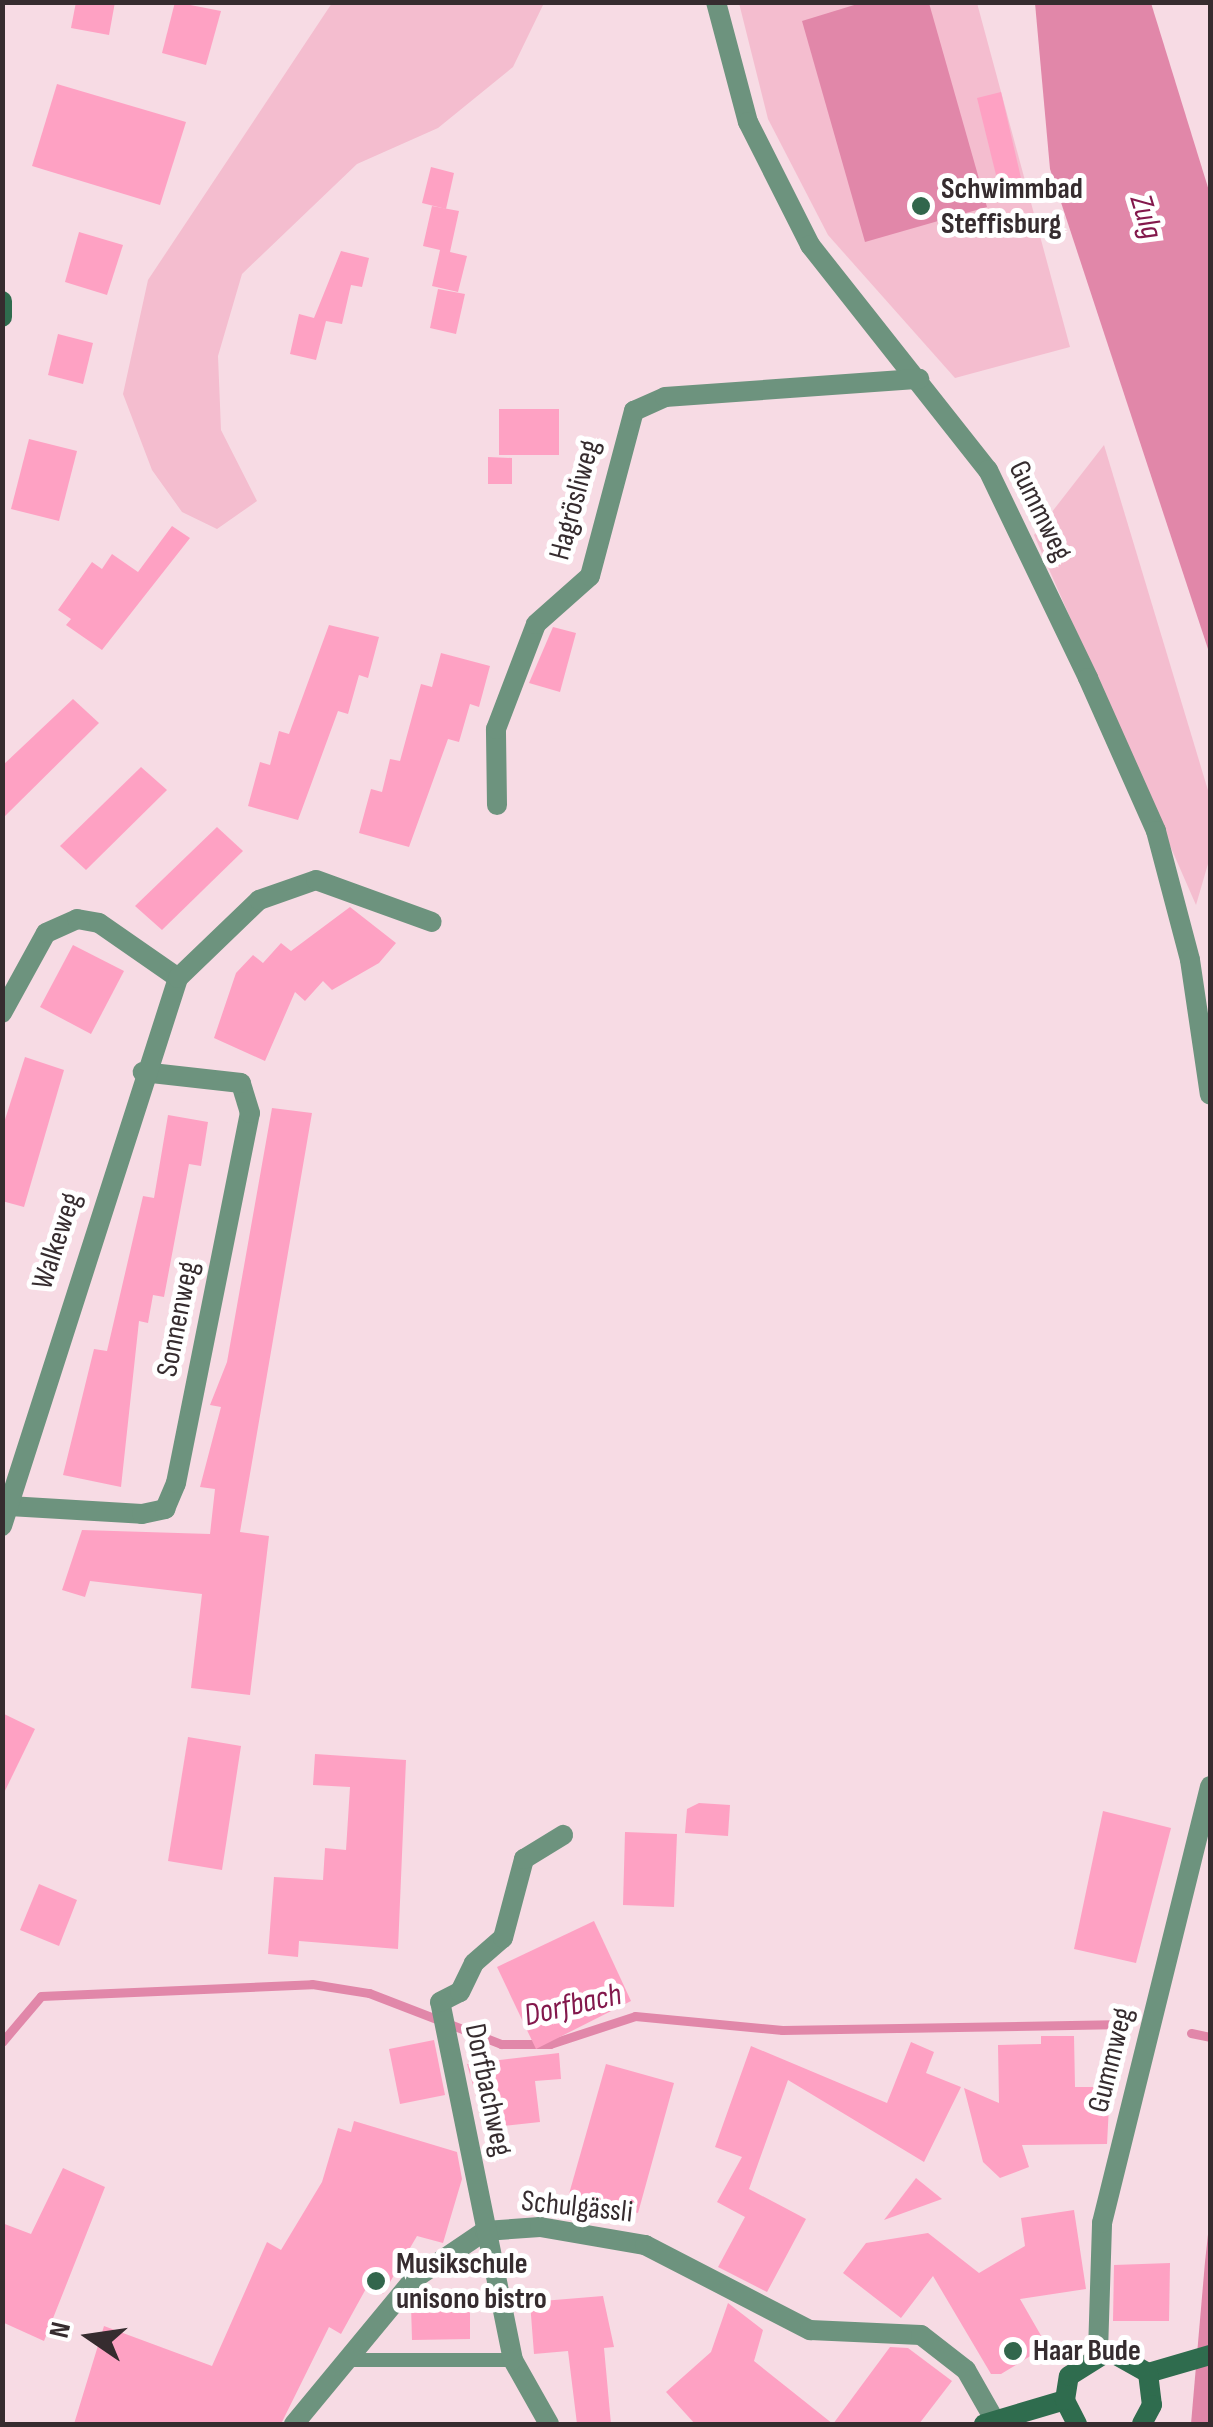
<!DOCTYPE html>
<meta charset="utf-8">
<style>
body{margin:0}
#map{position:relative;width:1213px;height:2427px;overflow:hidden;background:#f7dbe4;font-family:"Sofia Sans Condensed",sans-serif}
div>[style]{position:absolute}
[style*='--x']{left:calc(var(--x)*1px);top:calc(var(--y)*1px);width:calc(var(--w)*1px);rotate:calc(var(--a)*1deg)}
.green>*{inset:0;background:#f4bdcf}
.water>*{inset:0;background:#e187a9}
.stream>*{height:9px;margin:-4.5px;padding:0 4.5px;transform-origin:4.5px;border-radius:4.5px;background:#e187a9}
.building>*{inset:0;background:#fea1c3}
.service>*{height:14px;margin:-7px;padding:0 7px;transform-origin:7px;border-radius:7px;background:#6d937e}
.minor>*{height:20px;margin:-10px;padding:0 10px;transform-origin:10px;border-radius:10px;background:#6d937e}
.secondary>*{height:20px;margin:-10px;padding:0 10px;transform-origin:10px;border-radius:10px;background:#2f6c4e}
.dots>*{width:28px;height:28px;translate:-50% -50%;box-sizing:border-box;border:5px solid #fff;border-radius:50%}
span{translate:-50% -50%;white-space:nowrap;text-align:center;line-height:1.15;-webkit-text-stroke:10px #fff;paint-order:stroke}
.poi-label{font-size:30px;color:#362c2f;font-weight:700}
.left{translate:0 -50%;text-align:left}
.street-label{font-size:30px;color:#362c2f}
.water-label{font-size:32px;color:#83184c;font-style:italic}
.frame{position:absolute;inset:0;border:5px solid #362c2f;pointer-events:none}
.north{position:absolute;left:40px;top:2287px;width:100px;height:100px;-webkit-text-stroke:8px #fff;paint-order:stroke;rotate:283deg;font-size:28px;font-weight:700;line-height:40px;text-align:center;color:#362c2f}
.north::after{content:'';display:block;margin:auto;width:35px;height:45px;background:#362c2f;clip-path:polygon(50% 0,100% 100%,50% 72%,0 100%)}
</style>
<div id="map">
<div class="green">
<div style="clip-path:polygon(332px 3px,544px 3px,513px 67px,438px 128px,357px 164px,242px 274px,218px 356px,221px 430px,257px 501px,217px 529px,182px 512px,152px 470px,123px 394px,148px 280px)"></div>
<div style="clip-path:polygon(739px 3px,977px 3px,1070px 347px,955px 378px,828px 235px,768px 119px)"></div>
<div style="clip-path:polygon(1104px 445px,1210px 797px,1210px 857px,1196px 905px,1034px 535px)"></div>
</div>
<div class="water">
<div style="clip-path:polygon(864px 2px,929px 3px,987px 207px,865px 242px,802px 21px)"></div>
<div style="clip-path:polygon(1035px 3px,1151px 3px,1210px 194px,1210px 655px,1050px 169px)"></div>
<div style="clip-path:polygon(1210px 2216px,1210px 2424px,1191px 2424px,1205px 2262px)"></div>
</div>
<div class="stream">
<div style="--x:1191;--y:2033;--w:19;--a:12"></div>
<div style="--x:2;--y:2042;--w:60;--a:-49.7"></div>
<div style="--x:41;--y:1996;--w:271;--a:-2.5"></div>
<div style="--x:312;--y:1984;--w:58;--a:9"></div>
<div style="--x:369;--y:1993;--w:142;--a:21.1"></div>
<div style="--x:501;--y:2044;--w:49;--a:0"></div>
<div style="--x:550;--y:2044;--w:89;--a:-18.2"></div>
<div style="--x:635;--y:2016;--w:148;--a:5.4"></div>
<div style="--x:782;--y:2030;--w:344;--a:-1"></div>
</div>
<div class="building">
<div style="clip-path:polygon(76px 2px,115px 2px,109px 35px,71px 28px)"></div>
<div style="clip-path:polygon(175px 2px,221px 11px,206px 65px,162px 53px)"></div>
<div style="clip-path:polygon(57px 84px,186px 122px,160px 205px,32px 166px)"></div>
<div style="clip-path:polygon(1001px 92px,1021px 178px,998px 183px,977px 98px)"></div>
<div style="clip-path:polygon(431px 167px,454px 173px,446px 209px,422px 203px)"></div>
<div style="clip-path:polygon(432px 206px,459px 211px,450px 252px,467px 256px,458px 292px,432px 286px,440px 250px,423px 246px)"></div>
<div style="clip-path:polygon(79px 232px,123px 245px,107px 295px,65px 282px)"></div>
<div style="clip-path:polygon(341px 251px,369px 258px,362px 287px,351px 285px,342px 324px,326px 321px,316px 360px,290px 354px,299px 314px,314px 318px)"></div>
<div style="clip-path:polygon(438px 289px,465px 294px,456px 334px,430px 328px)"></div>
<div style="clip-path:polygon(58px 334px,93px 343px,83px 384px,48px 375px)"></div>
<div style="clip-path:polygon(499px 409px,559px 409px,559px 455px,499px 455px)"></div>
<div style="clip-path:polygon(29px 439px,77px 451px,59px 521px,11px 509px)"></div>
<div style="clip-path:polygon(488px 457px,512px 458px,512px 484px,488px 484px)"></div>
<div style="clip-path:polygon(172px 526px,190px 538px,102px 650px,66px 625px,71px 619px,58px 610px,92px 562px,102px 569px,112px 554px,138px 572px)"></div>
<div style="clip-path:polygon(329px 625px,379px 637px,368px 678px,359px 675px,348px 714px,338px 711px,298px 820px,248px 806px,260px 762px,270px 765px,279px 731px,289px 734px)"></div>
<div style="clip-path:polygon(553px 627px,576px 633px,560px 692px,529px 683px)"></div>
<div style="clip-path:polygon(441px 653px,490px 666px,479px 707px,470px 704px,459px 742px,448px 739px,409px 847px,359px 833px,371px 789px,382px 792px,390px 759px,400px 761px,421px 684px,432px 687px)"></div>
<div style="clip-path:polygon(73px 699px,99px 723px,2px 819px,2px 766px)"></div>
<div style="clip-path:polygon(141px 767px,167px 790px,86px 870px,60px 846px)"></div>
<div style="clip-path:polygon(217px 827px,243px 851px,162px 930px,135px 906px)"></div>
<div style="clip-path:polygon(350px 907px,396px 943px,379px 963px,332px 990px,323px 981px,305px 1001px,295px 992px,265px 1061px,214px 1038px,236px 973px,253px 955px,263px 963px,281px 943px,291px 951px)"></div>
<div style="clip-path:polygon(73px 945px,124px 971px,91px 1034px,40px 1007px)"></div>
<div style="clip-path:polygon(25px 1057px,64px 1070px,24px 1207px,2px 1201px,2px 1129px)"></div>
<div style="clip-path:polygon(272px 1108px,312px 1113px,240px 1532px,269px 1536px,250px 1695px,191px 1688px,202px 1594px,90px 1581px,85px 1597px,62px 1590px,82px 1530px,210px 1534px,215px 1489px,200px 1487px,221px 1407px,210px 1405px,227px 1362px)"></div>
<div style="clip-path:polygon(168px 1115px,208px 1122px,201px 1166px,189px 1164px,164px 1297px,153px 1295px,148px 1323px,139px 1321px,121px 1487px,63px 1475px,94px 1349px,107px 1351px,143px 1196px,154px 1198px)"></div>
<div style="clip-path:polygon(2px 1713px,35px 1729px,2px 1797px)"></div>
<div style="clip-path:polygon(188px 1737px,241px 1746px,222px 1870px,168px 1861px)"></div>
<div style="clip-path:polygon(315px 1754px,406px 1760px,398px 1949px,299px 1941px,298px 1957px,268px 1954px,274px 1877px,323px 1880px,325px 1848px,346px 1850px,350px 1787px,313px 1785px)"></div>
<div style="clip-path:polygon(699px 1803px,730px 1805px,728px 1836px,685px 1833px,687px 1809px)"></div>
<div style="clip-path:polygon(1103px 1811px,1171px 1828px,1136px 1963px,1074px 1949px)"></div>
<div style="clip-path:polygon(625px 1832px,677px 1834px,674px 1907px,623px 1905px)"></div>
<div style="clip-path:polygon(39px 1884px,77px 1900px,59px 1946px,20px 1930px)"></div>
<div style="clip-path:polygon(594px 1921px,631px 2001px,536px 2049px,497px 1967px)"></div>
<div style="clip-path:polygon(1041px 2036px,1074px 2036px,1075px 2087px,1110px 2087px,1107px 2144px,1022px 2145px,1029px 2167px,1000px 2178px,983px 2162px,964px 2088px,999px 2103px,998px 2045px,1041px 2044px)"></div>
<div style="clip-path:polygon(434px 2040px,445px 2095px,400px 2104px,389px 2049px)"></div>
<div style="clip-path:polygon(911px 2042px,934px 2052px,926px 2073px,961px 2087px,924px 2162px,788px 2080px,749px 2189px,806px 2219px,767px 2292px,718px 2267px,745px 2217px,717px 2202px,742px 2157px,715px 2147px,751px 2046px,887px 2103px)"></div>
<div style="clip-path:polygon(559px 2053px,561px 2079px,535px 2081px,540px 2122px,485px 2128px,467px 2064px)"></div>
<div style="clip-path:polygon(606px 2064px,674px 2083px,638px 2213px,569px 2194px)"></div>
<div style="clip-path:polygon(354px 2121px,457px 2152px,462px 2179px,443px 2243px,417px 2236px,383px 2294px,368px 2285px,341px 2334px,329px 2327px,281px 2424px,74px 2424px,104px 2326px,212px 2366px,267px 2242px,281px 2250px,322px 2182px,338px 2128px,351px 2132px)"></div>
<div style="clip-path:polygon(63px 2168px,105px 2187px,44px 2341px,2px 2322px,2px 2223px,31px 2234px)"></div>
<div style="clip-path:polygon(916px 2178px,942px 2199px,884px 2220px)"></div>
<div style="clip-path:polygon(1074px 2210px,1086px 2289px,1020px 2299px,1047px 2346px,1001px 2374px,991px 2374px,933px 2276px,901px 2318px,843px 2273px,866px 2243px,928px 2233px,979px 2273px,1025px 2246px,1021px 2218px)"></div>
<div style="clip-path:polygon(1170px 2263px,1169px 2321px,1113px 2321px,1114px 2265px)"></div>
<div style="clip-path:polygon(603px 2296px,614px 2347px,604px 2348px,611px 2424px,577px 2424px,568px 2351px,534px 2354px,530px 2302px)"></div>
<div style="clip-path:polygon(728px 2303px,763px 2330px,754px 2361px,833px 2424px,890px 2347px,908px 2348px,952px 2381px,919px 2424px,695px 2424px,666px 2392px,711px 2352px)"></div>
<div style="clip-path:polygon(470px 2304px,470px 2339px,412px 2340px,411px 2305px)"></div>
</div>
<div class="service">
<div style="--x:350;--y:2360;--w:163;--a:0"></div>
</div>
<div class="minor">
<div style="--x:716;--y:2;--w:124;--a:75.1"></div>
<div style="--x:748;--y:122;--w:138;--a:63.2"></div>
<div style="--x:810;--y:245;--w:287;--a:51.7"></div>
<div style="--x:988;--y:470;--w:231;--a:64.3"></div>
<div style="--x:1088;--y:678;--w:167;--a:66"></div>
<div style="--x:1156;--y:831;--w:133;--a:75.2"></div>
<div style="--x:1190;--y:960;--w:136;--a:81.6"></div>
<div style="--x:497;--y:805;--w:76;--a:-90.8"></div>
<div style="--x:496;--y:729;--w:112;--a:-69.1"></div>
<div style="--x:536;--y:624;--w:72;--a:-41.6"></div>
<div style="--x:590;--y:576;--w:171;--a:-75.1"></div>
<div style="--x:634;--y:411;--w:34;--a:-24"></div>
<div style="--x:665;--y:397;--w:255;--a:-4.1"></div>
<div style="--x:2;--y:1013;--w:91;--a:-61.2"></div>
<div style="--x:46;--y:933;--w:34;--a:-24"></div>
<div style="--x:77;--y:919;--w:22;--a:10"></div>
<div style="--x:99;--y:923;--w:96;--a:34.8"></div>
<div style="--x:9;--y:1506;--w:133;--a:3.4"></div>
<div style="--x:142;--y:1514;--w:24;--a:-12"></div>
<div style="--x:165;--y:1509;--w:28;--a:-67"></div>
<div style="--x:176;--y:1483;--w:377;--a:-78.7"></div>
<div style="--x:250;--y:1113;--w:31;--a:-107"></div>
<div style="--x:241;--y:1083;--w:99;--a:-173.6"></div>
<div style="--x:2;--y:1526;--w:576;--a:-72.19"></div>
<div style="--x:178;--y:978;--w:112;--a:-43.9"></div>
<div style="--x:259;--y:900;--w:60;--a:-19.3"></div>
<div style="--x:316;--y:880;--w:123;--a:19.9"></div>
<div style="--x:1098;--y:2352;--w:129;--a:-88.2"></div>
<div style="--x:1102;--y:2223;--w:450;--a:-76.1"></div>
<div style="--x:294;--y:2424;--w:188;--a:-50.4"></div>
<div style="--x:414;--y:2279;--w:86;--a:-34.1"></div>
<div style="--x:485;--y:2231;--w:55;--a:-4.2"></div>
<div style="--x:540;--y:2227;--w:107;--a:9.7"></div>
<div style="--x:645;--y:2245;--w:186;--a:27.3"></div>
<div style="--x:810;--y:2330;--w:111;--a:2.6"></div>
<div style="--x:921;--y:2335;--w:57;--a:37.9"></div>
<div style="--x:966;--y:2370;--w:56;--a:60.3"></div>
<div style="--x:549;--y:2424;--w:73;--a:-119.4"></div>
<div style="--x:513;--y:2360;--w:365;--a:-101.5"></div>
<div style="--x:440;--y:2002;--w:22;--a:-27"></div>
<div style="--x:460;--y:1992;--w:32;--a:-64"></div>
<div style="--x:474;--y:1963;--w:38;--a:-41"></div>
<div style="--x:503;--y:1938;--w:82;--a:-75.1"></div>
<div style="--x:524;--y:1859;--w:46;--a:-31.6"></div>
</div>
<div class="secondary">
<div style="--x:2;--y:301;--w:16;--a:90"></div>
<div style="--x:1148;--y:2373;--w:65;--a:-16.2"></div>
<div style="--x:984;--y:2424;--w:84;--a:-16.5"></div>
<div style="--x:1077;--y:2424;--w:27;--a:-117"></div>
<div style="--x:1065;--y:2400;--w:24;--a:-81"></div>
<div style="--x:1069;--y:2376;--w:47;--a:-32"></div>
<div style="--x:1109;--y:2351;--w:45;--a:29.4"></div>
<div style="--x:1148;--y:2373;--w:32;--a:83"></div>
<div style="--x:1152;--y:2405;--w:21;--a:118"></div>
</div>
<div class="dots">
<div style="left:921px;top:206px;background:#32664c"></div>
<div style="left:376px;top:2281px;background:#32664c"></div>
<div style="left:1013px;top:2351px;background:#32664c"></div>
</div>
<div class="poi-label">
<span class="left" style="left:941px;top:206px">Schwimmbad<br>Steffisburg</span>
<span class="left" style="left:396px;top:2281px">Musikschule<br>unisono bistro</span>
<span class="left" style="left:1033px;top:2351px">Haar Bude</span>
</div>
<div class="street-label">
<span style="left:575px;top:500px;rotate:-75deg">Hagrösliweg</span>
<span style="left:1040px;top:511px;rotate:64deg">Gummweg</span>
<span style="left:57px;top:1241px;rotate:-72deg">Walkeweg</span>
<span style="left:178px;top:1319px;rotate:-79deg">Sonnenweg</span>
<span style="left:1111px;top:2060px;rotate:-76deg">Gummweg</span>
<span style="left:488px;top:2090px;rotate:78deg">Dorfbachweg</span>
<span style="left:577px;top:2207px;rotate:6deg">Schulgässli</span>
</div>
<div class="water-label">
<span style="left:1145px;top:217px;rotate:73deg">Zulg</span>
<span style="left:573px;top:2006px;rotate:-13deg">Dorfbach</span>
</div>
<div class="frame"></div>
<div class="north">N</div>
</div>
